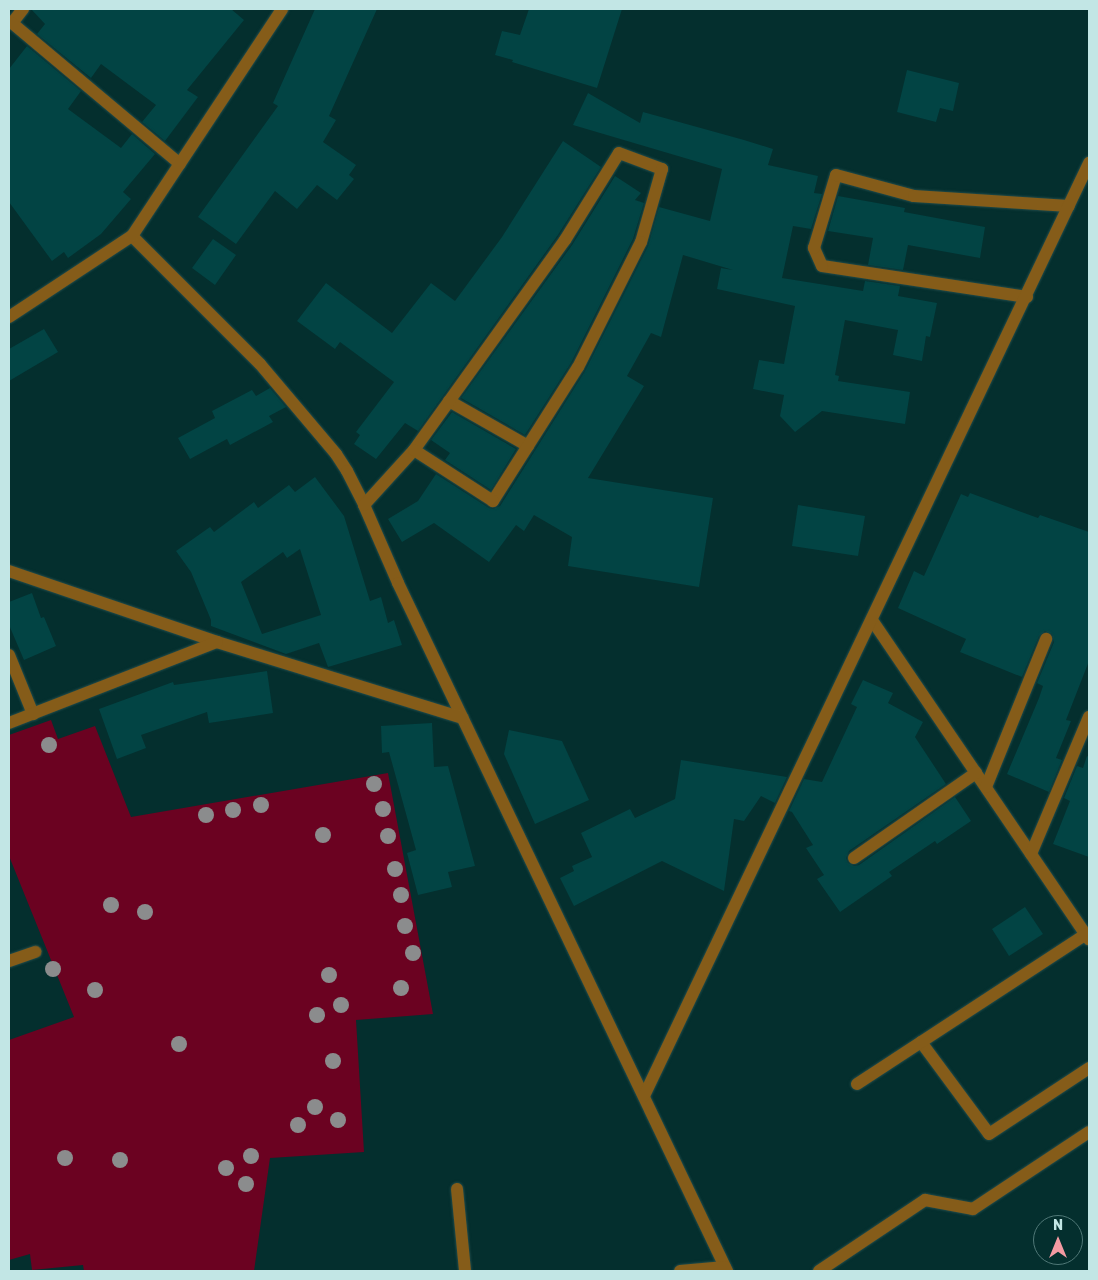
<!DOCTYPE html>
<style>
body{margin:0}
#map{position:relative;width:1098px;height:1280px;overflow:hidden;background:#042f2e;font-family:Rubik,sans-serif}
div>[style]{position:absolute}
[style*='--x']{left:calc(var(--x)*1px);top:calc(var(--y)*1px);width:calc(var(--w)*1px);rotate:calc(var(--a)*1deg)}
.green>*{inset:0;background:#6b0221}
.building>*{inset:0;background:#024444}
.roads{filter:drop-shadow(0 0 1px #224c4b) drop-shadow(0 0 1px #224c4b)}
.minor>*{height:12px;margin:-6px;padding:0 6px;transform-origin:6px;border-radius:6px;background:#855c19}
.trees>*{width:16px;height:16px;margin:-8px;border-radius:50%;background:#8b8c8d}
span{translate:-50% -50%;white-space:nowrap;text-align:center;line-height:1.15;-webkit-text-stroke:4.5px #042f2e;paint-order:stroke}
.frame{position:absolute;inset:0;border:10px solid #c2e6e5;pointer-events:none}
.north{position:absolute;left:1033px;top:1215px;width:50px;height:50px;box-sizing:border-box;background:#042f2e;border:1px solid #507877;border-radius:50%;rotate:0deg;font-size:14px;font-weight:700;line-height:20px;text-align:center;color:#c2e6e5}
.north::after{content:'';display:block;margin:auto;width:18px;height:22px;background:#f49aa2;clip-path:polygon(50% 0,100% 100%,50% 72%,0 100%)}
</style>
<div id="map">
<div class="green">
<div style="clip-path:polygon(51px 720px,58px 739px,95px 726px,131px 817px,388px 773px,433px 1014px,356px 1020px,364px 1152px,270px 1158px,254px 1271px,84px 1271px,83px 1265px,32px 1270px,30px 1254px,9px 1260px,9px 1040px,74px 1017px,9px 856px,9px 735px)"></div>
</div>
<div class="building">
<div style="clip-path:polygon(31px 9px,231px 9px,244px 20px,187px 90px,198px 97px,165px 141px,142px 122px,156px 105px,101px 64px,91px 78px,37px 34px,45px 24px)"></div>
<div style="clip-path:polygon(315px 9px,377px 9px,329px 116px,336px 120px,323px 142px,356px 165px,349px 175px,354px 179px,337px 200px,317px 185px,297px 209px,275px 191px,236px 244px,198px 217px,278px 106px,273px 103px)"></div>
<div style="clip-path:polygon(529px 9px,622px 9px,597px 88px,512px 62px,513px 60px,495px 55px,502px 31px,520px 35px)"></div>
<div style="clip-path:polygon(27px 46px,81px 91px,68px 109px,121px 148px,132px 134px,155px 154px,123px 192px,131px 199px,101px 234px,68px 258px,64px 252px,52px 261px,9px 202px,9px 69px)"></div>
<div style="clip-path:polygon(907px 70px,959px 83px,953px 111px,940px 108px,936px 122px,897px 112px)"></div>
<div style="clip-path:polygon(588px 93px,640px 123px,643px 112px,744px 140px,773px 149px,768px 165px,818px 176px,814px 193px,822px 194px,811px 229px,793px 226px,782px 278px,863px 291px,865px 281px,900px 286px,898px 296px,937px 303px,930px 337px,926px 336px,922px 361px,893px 355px,898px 330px,845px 320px,835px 375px,839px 376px,838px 381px,910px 392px,905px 424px,822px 411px,795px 432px,780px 416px,784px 395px,753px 389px,759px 360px,784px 364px,795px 306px,717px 289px,721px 268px,733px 270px,683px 255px,661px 337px,651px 333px,627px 376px,644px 386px,588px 478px,713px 498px,699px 587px,568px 566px,572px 537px,534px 515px,524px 531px,516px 525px,489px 562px,434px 523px,402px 542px,388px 519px,418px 501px,436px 474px,489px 508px,493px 509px,500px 506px,585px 371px,648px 246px,659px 207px,710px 221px,722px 169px,573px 125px)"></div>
<div style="clip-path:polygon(563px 141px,601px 167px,558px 235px,418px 431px,405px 423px,376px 459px,354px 444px,360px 435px,356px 432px,394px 382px,340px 342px,335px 349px,297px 321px,326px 283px,392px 333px,431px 283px,455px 301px,502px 237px)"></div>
<div style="clip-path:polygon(615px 176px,641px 193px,635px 200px,644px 203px,633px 239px,571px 363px,525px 435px,461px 398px,572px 245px)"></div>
<div style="clip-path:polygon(838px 196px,905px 208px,904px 212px,985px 227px,980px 258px,908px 245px,903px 270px,868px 265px,873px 238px,828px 231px)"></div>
<div style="clip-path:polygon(213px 239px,236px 255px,215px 285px,192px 268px)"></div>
<div style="clip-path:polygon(44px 329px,58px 352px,9px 381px,9px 349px)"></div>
<div style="clip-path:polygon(270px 388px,286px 407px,269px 416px,273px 422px,230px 445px,227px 439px,190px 459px,178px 438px,215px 418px,212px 411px,252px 390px,256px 396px)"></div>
<div style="clip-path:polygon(452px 412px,516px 449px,491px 490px,445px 460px,450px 453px,431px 440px)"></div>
<div style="clip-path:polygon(evenodd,315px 477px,344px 516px,370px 601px,381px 597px,388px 623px,394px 620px,402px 645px,328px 667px,319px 643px,286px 654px,211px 626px,211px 620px,191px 572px,176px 551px,210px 527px,214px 532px,254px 502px,258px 508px,289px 485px,295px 492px,315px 477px,300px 549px,321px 615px,262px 634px,241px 582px,283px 552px,287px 558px,300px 549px)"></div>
<div style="clip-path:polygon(970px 493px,1038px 518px,1040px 515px,1089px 532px,1089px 661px,1066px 720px,1071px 721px,1056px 758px,1062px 760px,1049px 792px,1007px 774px,1039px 698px,1043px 686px,1037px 683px,1054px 642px,1052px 634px,1045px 631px,1039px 636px,1022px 677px,960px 652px,966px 639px,898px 608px,914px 571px,924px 576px,961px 494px,968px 497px)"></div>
<div style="clip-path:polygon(798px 505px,865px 516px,858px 556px,792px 546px)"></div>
<div style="clip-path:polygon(32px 593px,41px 618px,44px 617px,56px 646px,24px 660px,9px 625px,9px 602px)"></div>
<div style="clip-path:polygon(267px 671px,273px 713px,209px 723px,207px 712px,141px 735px,146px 748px,117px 759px,99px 709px,173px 682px,174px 685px)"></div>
<div style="clip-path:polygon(863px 680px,893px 693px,888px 703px,923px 722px,915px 737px,946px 784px,849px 851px,846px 858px,848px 863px,854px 866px,859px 865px,955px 797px,971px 821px,937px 844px,935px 841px,889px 872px,892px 876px,840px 912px,817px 879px,824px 875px,806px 848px,813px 845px,792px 812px,789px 811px,804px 779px,822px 782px,857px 707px,851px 704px)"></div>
<div style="clip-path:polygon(432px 723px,434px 767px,448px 766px,475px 866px,448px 872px,452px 887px,418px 895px,407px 853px,416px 850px,389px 752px,382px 753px,381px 726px)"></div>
<div style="clip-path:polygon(509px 730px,562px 741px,589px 800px,535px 824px,504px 754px)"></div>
<div style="clip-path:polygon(1087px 756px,1089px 757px,1089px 857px,1053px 844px,1070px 801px,1064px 798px,1077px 766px,1083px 768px)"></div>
<div style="clip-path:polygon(681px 760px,787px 777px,775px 803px,761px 796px,744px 821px,734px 819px,724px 891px,662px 861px,574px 906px,560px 878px,574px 871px,572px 866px,592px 857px,581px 833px,630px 809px,635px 818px,675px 799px)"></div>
<div style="clip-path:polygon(1025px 907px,1043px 934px,1009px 956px,992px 929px)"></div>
</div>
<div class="roads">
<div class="minor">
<div style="--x:23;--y:9;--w:18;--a:128"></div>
<div style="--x:12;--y:23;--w:219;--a:40"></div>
<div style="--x:132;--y:236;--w:181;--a:45"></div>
<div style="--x:260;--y:364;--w:118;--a:49.8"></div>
<div style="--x:336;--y:454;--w:20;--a:57"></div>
<div style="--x:347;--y:471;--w:38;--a:63"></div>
<div style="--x:364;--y:505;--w:85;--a:66.4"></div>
<div style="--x:398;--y:583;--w:763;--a:64.44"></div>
<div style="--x:1027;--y:297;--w:207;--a:-171.4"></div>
<div style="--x:822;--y:266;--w:20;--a:-114"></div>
<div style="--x:814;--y:248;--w:76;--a:-73.2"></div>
<div style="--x:836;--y:175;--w:81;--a:15.1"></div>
<div style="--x:914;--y:196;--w:155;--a:3.7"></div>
<div style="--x:9;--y:317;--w:147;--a:-33.4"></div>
<div style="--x:132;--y:236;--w:272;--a:-56.5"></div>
<div style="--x:449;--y:401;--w:91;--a:29.7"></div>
<div style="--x:364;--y:505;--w:74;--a:-47.7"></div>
<div style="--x:414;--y:450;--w:259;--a:-54.3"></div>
<div style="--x:565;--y:240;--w:102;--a:-58.2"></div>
<div style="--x:619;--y:153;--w:46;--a:20.4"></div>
<div style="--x:662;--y:169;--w:76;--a:106"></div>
<div style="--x:641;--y:242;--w:140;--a:116.7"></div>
<div style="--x:578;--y:367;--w:159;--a:122.4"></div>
<div style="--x:493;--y:501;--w:94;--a:-147.2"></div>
<div style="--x:9;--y:571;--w:220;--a:18.8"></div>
<div style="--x:217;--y:642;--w:257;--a:17.2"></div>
<div style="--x:872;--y:620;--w:386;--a:55.8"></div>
<div style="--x:9;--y:655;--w:64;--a:67.9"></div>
<div style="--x:9;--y:723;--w:223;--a:-21.3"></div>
<div style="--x:986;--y:787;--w:160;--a:-67.9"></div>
<div style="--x:1031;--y:854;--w:149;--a:-67.1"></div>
<div style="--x:854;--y:858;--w:149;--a:-34.9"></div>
<div style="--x:9;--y:961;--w:28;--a:-19"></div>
<div style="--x:921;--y:1042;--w:114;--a:53.5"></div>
<div style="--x:989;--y:1134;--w:120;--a:-33.4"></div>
<div style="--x:857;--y:1084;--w:274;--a:-33.2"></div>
<div style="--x:644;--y:1096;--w:1034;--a:-64.5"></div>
<div style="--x:457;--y:1189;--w:82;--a:84.4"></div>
<div style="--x:680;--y:1271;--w:45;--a:-5.1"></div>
<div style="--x:819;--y:1271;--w:128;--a:-33.8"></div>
<div style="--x:925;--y:1200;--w:49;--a:10.6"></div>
<div style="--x:973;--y:1209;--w:139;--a:-33.6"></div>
</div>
</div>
<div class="trees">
<div style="left:49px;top:745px"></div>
<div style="left:374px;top:784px"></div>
<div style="left:261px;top:805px"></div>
<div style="left:383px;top:809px"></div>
<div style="left:233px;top:810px"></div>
<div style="left:206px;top:815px"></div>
<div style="left:323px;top:835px"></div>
<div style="left:388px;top:836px"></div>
<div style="left:395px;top:869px"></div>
<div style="left:401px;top:895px"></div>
<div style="left:111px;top:905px"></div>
<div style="left:145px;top:912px"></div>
<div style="left:405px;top:926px"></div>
<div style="left:413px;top:953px"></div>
<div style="left:53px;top:969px"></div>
<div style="left:329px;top:975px"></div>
<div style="left:401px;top:988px"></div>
<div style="left:95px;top:990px"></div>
<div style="left:341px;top:1005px"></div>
<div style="left:317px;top:1015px"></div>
<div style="left:179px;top:1044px"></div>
<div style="left:333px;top:1061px"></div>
<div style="left:315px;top:1107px"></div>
<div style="left:338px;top:1120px"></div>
<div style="left:298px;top:1125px"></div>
<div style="left:251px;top:1156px"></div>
<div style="left:65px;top:1158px"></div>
<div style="left:120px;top:1160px"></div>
<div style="left:226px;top:1168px"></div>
<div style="left:246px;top:1184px"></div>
</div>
<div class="frame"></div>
<div class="north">N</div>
</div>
